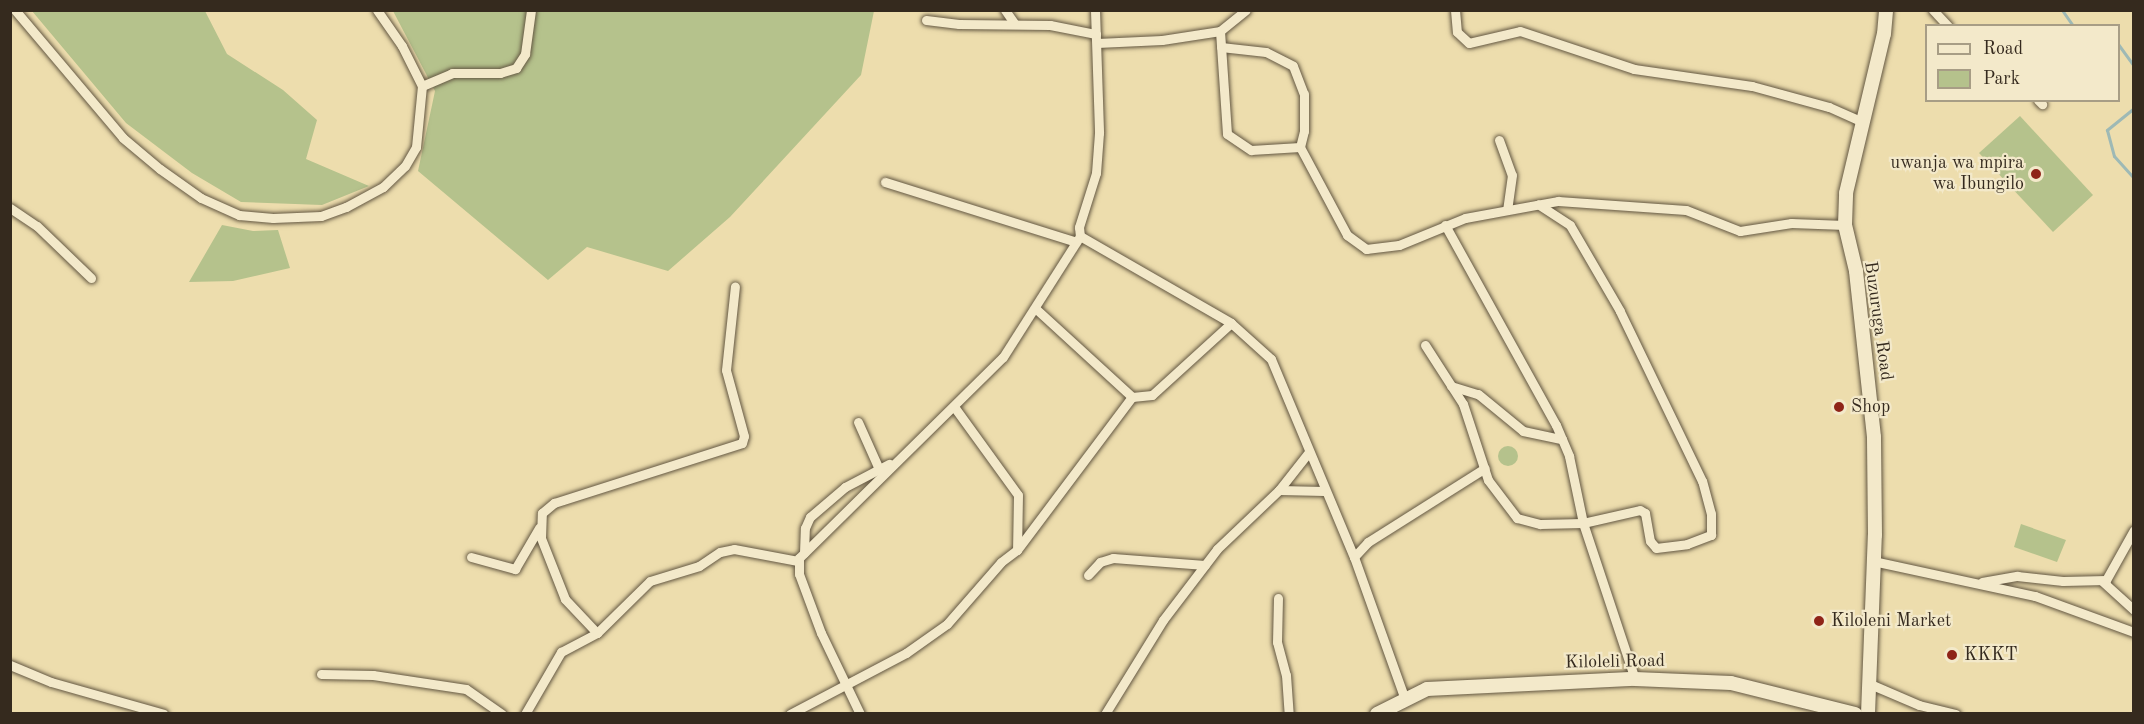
<!DOCTYPE html>
<style>
body{margin:0}
#map{position:relative;width:2144px;height:724px;overflow:hidden;background:#edddad;font-family:"Old Standard TT",serif}
div>[style]{position:absolute}
[style*='--x']{left:calc(var(--x)*1px);top:calc(var(--y)*1px);width:calc(var(--w)*1px);rotate:calc(var(--a)*1deg)}
.green>*{inset:0;background:#b5c28c}
.round{border-radius:50%}
.stream>*{height:3px;margin:-1.5px;padding:0 1.5px;transform-origin:1.5px;border-radius:1.5px;background:#9eb9b5}
.roads{filter:drop-shadow(0 0 2px #635742) drop-shadow(0 0 2px #635742)}
.street>*{height:9px;margin:-4.5px;padding:0 4.5px;transform-origin:4.5px;border-radius:4.5px;background:#f3e9ca}
.secondary>*{height:14px;margin:-7px;padding:0 7px;transform-origin:7px;border-radius:7px;background:#f3e9ca}
.dots>*{width:16px;height:16px;translate:-50% -50%;box-sizing:border-box;border:3px solid #f3e9ca;border-radius:50%}
span{translate:-50% -50%;white-space:nowrap;text-align:center;line-height:1.15;-webkit-text-stroke:4.5px #f3e9ca;paint-order:stroke}
.poi-label{font-size:18px;color:#352a1e}
.right{translate:-100% -50%;text-align:right}
.left{translate:0 -50%;text-align:left}
.street-label{font-size:18px;color:#352a1e}
.frame{position:absolute;inset:0;border:12px solid #352a1e;pointer-events:none}
.legend{position:absolute;left:1925px;top:24px;width:195px;height:78px;box-sizing:border-box;background:#f3e9ca;border:2px solid #a79d85;margin:0;padding:8px 10px;list-style:none;font-size:18px;color:#352a1e}
.legend li{display:flex;align-items:center;gap:12px;height:30px}
.legend b{width:30px;border:2px solid #a79d85}
</style>
<div id="map">
<div class="green">
<div style="clip-path:polygon(32px 11px,205px 11px,227px 54px,283px 90px,317px 120px,306px 159px,369px 186px,322px 205px,241px 202px,192px 173px,126px 123px)"></div>
<div style="clip-path:polygon(393px 11px,874px 11px,861px 75px,730px 217px,668px 271px,587px 247px,548px 280px,418px 171px,435px 91px)"></div>
<div style="clip-path:polygon(2020px 116px,2093px 195px,2053px 232px,1979px 153px)"></div>
<div style="clip-path:polygon(222px 225px,253px 231px,278px 230px,290px 268px,233px 281px,189px 282px)"></div>
<div class="round" style="left:1498px;top:446px;width:20px;height:20px"></div>
<div style="clip-path:polygon(2021px 524px,2066px 540px,2057px 562px,2014px 547px)"></div>
</div>
<div class="stream">
<div style="--x:2062;--y:10;--w:19;--a:55"></div>
<div style="--x:2118;--y:44;--w:27;--a:54"></div>
<div style="--x:2134;--y:108;--w:35;--a:141"></div>
<div style="--x:2107;--y:130;--w:27;--a:75"></div>
<div style="--x:2114;--y:156;--w:30;--a:48"></div>
</div>
<div class="roads">
<div class="street">
<div style="--x:15;--y:10;--w:167;--a:49.8"></div>
<div style="--x:123;--y:138;--w:48;--a:40"></div>
<div style="--x:160;--y:169;--w:50;--a:35.3"></div>
<div style="--x:201;--y:198;--w:42;--a:24.1"></div>
<div style="--x:239;--y:215;--w:34;--a:5"></div>
<div style="--x:273;--y:218;--w:48;--a:-2.4"></div>
<div style="--x:321;--y:216;--w:27;--a:-20"></div>
<div style="--x:346;--y:207;--w:42;--a:-28.4"></div>
<div style="--x:383;--y:187;--w:30;--a:-44"></div>
<div style="--x:405;--y:166;--w:22;--a:-60"></div>
<div style="--x:416;--y:147;--w:61;--a:-84.4"></div>
<div style="--x:422;--y:86;--w:45;--a:-116.6"></div>
<div style="--x:402;--y:46;--w:44;--a:-124.8"></div>
<div style="--x:1005;--y:10;--w:16;--a:55"></div>
<div style="--x:1095;--y:10;--w:123;--a:88.1"></div>
<div style="--x:1099;--y:133;--w:40;--a:94.3"></div>
<div style="--x:1096;--y:173;--w:57;--a:107.5"></div>
<div style="--x:1079;--y:227;--w:9;--a:84"></div>
<div style="--x:1080;--y:236;--w:174;--a:29.9"></div>
<div style="--x:1231;--y:323;--w:54;--a:42"></div>
<div style="--x:1271;--y:359;--w:215;--a:67.3"></div>
<div style="--x:1354;--y:557;--w:149;--a:70.3"></div>
<div style="--x:1455;--y:10;--w:22;--a:85"></div>
<div style="--x:1457;--y:32;--w:16;--a:43"></div>
<div style="--x:1469;--y:43;--w:52;--a:-13.2"></div>
<div style="--x:1520;--y:31;--w:120;--a:18.4"></div>
<div style="--x:1634;--y:69;--w:119;--a:8.2"></div>
<div style="--x:1752;--y:86;--w:80;--a:15.3"></div>
<div style="--x:1829;--y:107;--w:36;--a:24"></div>
<div style="--x:1933;--y:10;--w:22;--a:47"></div>
<div style="--x:926;--y:20;--w:33;--a:7"></div>
<div style="--x:959;--y:24;--w:91;--a:0.6"></div>
<div style="--x:1050;--y:25;--w:47;--a:11.1"></div>
<div style="--x:1220;--y:31;--w:103;--a:86.1"></div>
<div style="--x:1227;--y:134;--w:29;--a:34"></div>
<div style="--x:1251;--y:150;--w:49;--a:-3.5"></div>
<div style="--x:1300;--y:147;--w:100;--a:61.9"></div>
<div style="--x:1347;--y:235;--w:24;--a:36"></div>
<div style="--x:1366;--y:249;--w:33;--a:-7"></div>
<div style="--x:1399;--y:245;--w:71;--a:-22.2"></div>
<div style="--x:1465;--y:218;--w:95;--a:-10.4"></div>
<div style="--x:1558;--y:201;--w:128;--a:4"></div>
<div style="--x:1686;--y:210;--w:58;--a:21.3"></div>
<div style="--x:1740;--y:231;--w:52;--a:-8.9"></div>
<div style="--x:1791;--y:223;--w:54;--a:2.1"></div>
<div style="--x:1097;--y:43;--w:65;--a:-2.6"></div>
<div style="--x:1162;--y:40;--w:59;--a:-8.8"></div>
<div style="--x:1220;--y:31;--w:33;--a:-39"></div>
<div style="--x:1221;--y:47;--w:45;--a:6.3"></div>
<div style="--x:1266;--y:52;--w:30;--a:27"></div>
<div style="--x:1293;--y:66;--w:30;--a:69"></div>
<div style="--x:1304;--y:94;--w:37;--a:90"></div>
<div style="--x:1304;--y:131;--w:16;--a:104"></div>
<div style="--x:422;--y:86;--w:33;--a:-23"></div>
<div style="--x:452;--y:73;--w:48;--a:0"></div>
<div style="--x:500;--y:73;--w:17;--a:-17"></div>
<div style="--x:516;--y:68;--w:17;--a:-57"></div>
<div style="--x:525;--y:54;--w:44;--a:-82.2"></div>
<div style="--x:2038;--y:100;--w:6;--a:45"></div>
<div style="--x:1499;--y:140;--w:37;--a:70"></div>
<div style="--x:1512;--y:175;--w:34;--a:98"></div>
<div style="--x:885;--y:182;--w:200;--a:17.4"></div>
<div style="--x:10;--y:208;--w:32;--a:34"></div>
<div style="--x:37;--y:226;--w:75;--a:43.9"></div>
<div style="--x:1445;--y:225;--w:229;--a:61"></div>
<div style="--x:1556;--y:425;--w:34;--a:67"></div>
<div style="--x:1569;--y:456;--w:68;--a:78.2"></div>
<div style="--x:1583;--y:523;--w:164;--a:71.6"></div>
<div style="--x:1035;--y:308;--w:132;--a:42.5"></div>
<div style="--x:1132;--y:397;--w:20;--a:-6"></div>
<div style="--x:1152;--y:395;--w:107;--a:-42.3"></div>
<div style="--x:1425;--y:345;--w:70;--a:57.2"></div>
<div style="--x:1463;--y:404;--w:80;--a:71.8"></div>
<div style="--x:1488;--y:480;--w:48;--a:52.7"></div>
<div style="--x:1517;--y:518;--w:24;--a:15"></div>
<div style="--x:1540;--y:524;--w:43;--a:-1.3"></div>
<div style="--x:1583;--y:523;--w:58;--a:-12.8"></div>
<div style="--x:1640;--y:510;--w:6;--a:31"></div>
<div style="--x:1645;--y:513;--w:28;--a:80"></div>
<div style="--x:1650;--y:541;--w:9;--a:49"></div>
<div style="--x:1656;--y:548;--w:31;--a:-7"></div>
<div style="--x:1687;--y:544;--w:26;--a:-21"></div>
<div style="--x:1711;--y:535;--w:21;--a:-90"></div>
<div style="--x:1711;--y:514;--w:34;--a:-105"></div>
<div style="--x:1702;--y:481;--w:189;--a:-115.8"></div>
<div style="--x:1620;--y:311;--w:99;--a:-120.2"></div>
<div style="--x:1570;--y:225;--w:38;--a:-147"></div>
<div style="--x:1451;--y:386;--w:28;--a:17"></div>
<div style="--x:1478;--y:394;--w:58;--a:39.4"></div>
<div style="--x:1523;--y:431;--w:40;--a:12"></div>
<div style="--x:955;--y:408;--w:107;--a:54.1"></div>
<div style="--x:1018;--y:495;--w:55;--a:91"></div>
<div style="--x:858;--y:422;--w:51;--a:65.9"></div>
<div style="--x:1279;--y:490;--w:45;--a:1.3"></div>
<div style="--x:804;--y:553;--w:25;--a:-88"></div>
<div style="--x:805;--y:528;--w:12;--a:-66"></div>
<div style="--x:810;--y:517;--w:46;--a:-40.6"></div>
<div style="--x:845;--y:487;--w:50;--a:-27.6"></div>
<div style="--x:471;--y:557;--w:46;--a:15.3"></div>
<div style="--x:515;--y:569;--w:48;--a:-59.7"></div>
<div style="--x:1354;--y:557;--w:21;--a:-47"></div>
<div style="--x:1368;--y:542;--w:138;--a:-32.3"></div>
<div style="--x:1873;--y:561;--w:166;--a:12.2"></div>
<div style="--x:2035;--y:596;--w:105;--a:20"></div>
<div style="--x:1088;--y:575;--w:18;--a:-47"></div>
<div style="--x:1100;--y:562;--w:14;--a:-17"></div>
<div style="--x:1113;--y:558;--w:92;--a:4.4"></div>
<div style="--x:2102;--y:581;--w:43;--a:42.2"></div>
<div style="--x:1982;--y:582;--w:36;--a:-10"></div>
<div style="--x:2017;--y:576;--w:46;--a:6.2"></div>
<div style="--x:2063;--y:581;--w:43;--a:-1.3"></div>
<div style="--x:2106;--y:580;--w:57;--a:-60.8"></div>
<div style="--x:1278;--y:598;--w:44;--a:91.3"></div>
<div style="--x:1277;--y:642;--w:34;--a:75"></div>
<div style="--x:1286;--y:675;--w:39;--a:86"></div>
<div style="--x:597;--y:633;--w:47;--a:-133.3"></div>
<div style="--x:565;--y:599;--w:66;--a:-111.5"></div>
<div style="--x:541;--y:538;--w:25;--a:-88"></div>
<div style="--x:542;--y:513;--w:16;--a:-40"></div>
<div style="--x:554;--y:503;--w:197;--a:-17.7"></div>
<div style="--x:742;--y:443;--w:7;--a:-74"></div>
<div style="--x:744;--y:436;--w:68;--a:-105.3"></div>
<div style="--x:726;--y:370;--w:84;--a:-83.9"></div>
<div style="--x:10;--y:665;--w:44;--a:22.5"></div>
<div style="--x:51;--y:682;--w:117;--a:15.8"></div>
<div style="--x:321;--y:674;--w:52;--a:1.1"></div>
<div style="--x:373;--y:675;--w:94;--a:8.6"></div>
<div style="--x:466;--y:689;--w:44;--a:34.8"></div>
<div style="--x:1870;--y:684;--w:53;--a:23.2"></div>
<div style="--x:1919;--y:705;--w:38;--a:14"></div>
<div style="--x:525;--y:714;--w:72;--a:-59.9"></div>
<div style="--x:561;--y:652;--w:41;--a:-27.8"></div>
<div style="--x:597;--y:633;--w:74;--a:-44.5"></div>
<div style="--x:650;--y:581;--w:51;--a:-17"></div>
<div style="--x:699;--y:566;--w:25;--a:-34"></div>
<div style="--x:720;--y:552;--w:14;--a:-12"></div>
<div style="--x:734;--y:549;--w:65;--a:10.6"></div>
<div style="--x:790;--y:714;--w:131;--a:-27.7"></div>
<div style="--x:906;--y:653;--w:50;--a:-35.3"></div>
<div style="--x:947;--y:624;--w:82;--a:-48.9"></div>
<div style="--x:1001;--y:562;--w:20;--a:-37"></div>
<div style="--x:1017;--y:550;--w:191;--a:-53.1"></div>
<div style="--x:860;--y:714;--w:90;--a:-115.7"></div>
<div style="--x:821;--y:633;--w:63;--a:-110.4"></div>
<div style="--x:799;--y:574;--w:16;--a:-90"></div>
<div style="--x:799;--y:558;--w:286;--a:-44.6"></div>
<div style="--x:1003;--y:357;--w:143;--a:-57.5"></div>
<div style="--x:1105;--y:714;--w:110;--a:-58.3"></div>
<div style="--x:1163;--y:620;--w:89;--a:-52.7"></div>
<div style="--x:1217;--y:549;--w:86;--a:-43.6"></div>
<div style="--x:1279;--y:490;--w:48;--a:-51.7"></div>
</div>
<div class="secondary">
<div style="--x:1377;--y:714;--w:56;--a:-26.6"></div>
<div style="--x:1427;--y:689;--w:208;--a:-2.8"></div>
<div style="--x:1635;--y:679;--w:96;--a:2.4"></div>
<div style="--x:1731;--y:683;--w:128;--a:14"></div>
<div style="--x:1868;--y:714;--w:179;--a:-87.8"></div>
<div style="--x:1875;--y:535;--w:98;--a:-90.6"></div>
<div style="--x:1874;--y:437;--w:167;--a:-96.2"></div>
<div style="--x:1856;--y:271;--w:47;--a:-103.4"></div>
<div style="--x:1845;--y:225;--w:32;--a:-88"></div>
<div style="--x:1846;--y:193;--w:163;--a:-76.6"></div>
<div style="--x:1884;--y:34;--w:24;--a:-85"></div>
</div>
</div>
<div class="dots">
<div style="left:2036px;top:174px;background:#8f2418"></div>
<div style="left:1839px;top:407px;background:#8f2418"></div>
<div style="left:1819px;top:621px;background:#8f2418"></div>
<div style="left:1952px;top:655px;background:#8f2418"></div>
</div>
<div class="poi-label">
<span class="right" style="left:2024px;top:174px">uwanja wa mpira<br>wa Ibungilo</span>
<span class="left" style="left:1851px;top:407px">Shop</span>
<span class="left" style="left:1831px;top:621px">Kiloleni Market</span>
<span class="left" style="left:1964px;top:655px">KKKT</span>
</div>
<div class="street-label">
<span style="left:1878px;top:321px;rotate:82deg">Buzuruga Road</span>
<span style="left:1615px;top:662px;rotate:-1deg">Kiloleli Road</span>
</div>
<div class="frame"></div>
<ul class="legend">
<li><b style="height:8px;background:#f3e9ca"></b>Road</li>
<li><b style="height:16px;background:#b5c28c"></b>Park</li>
</ul>
</div>
